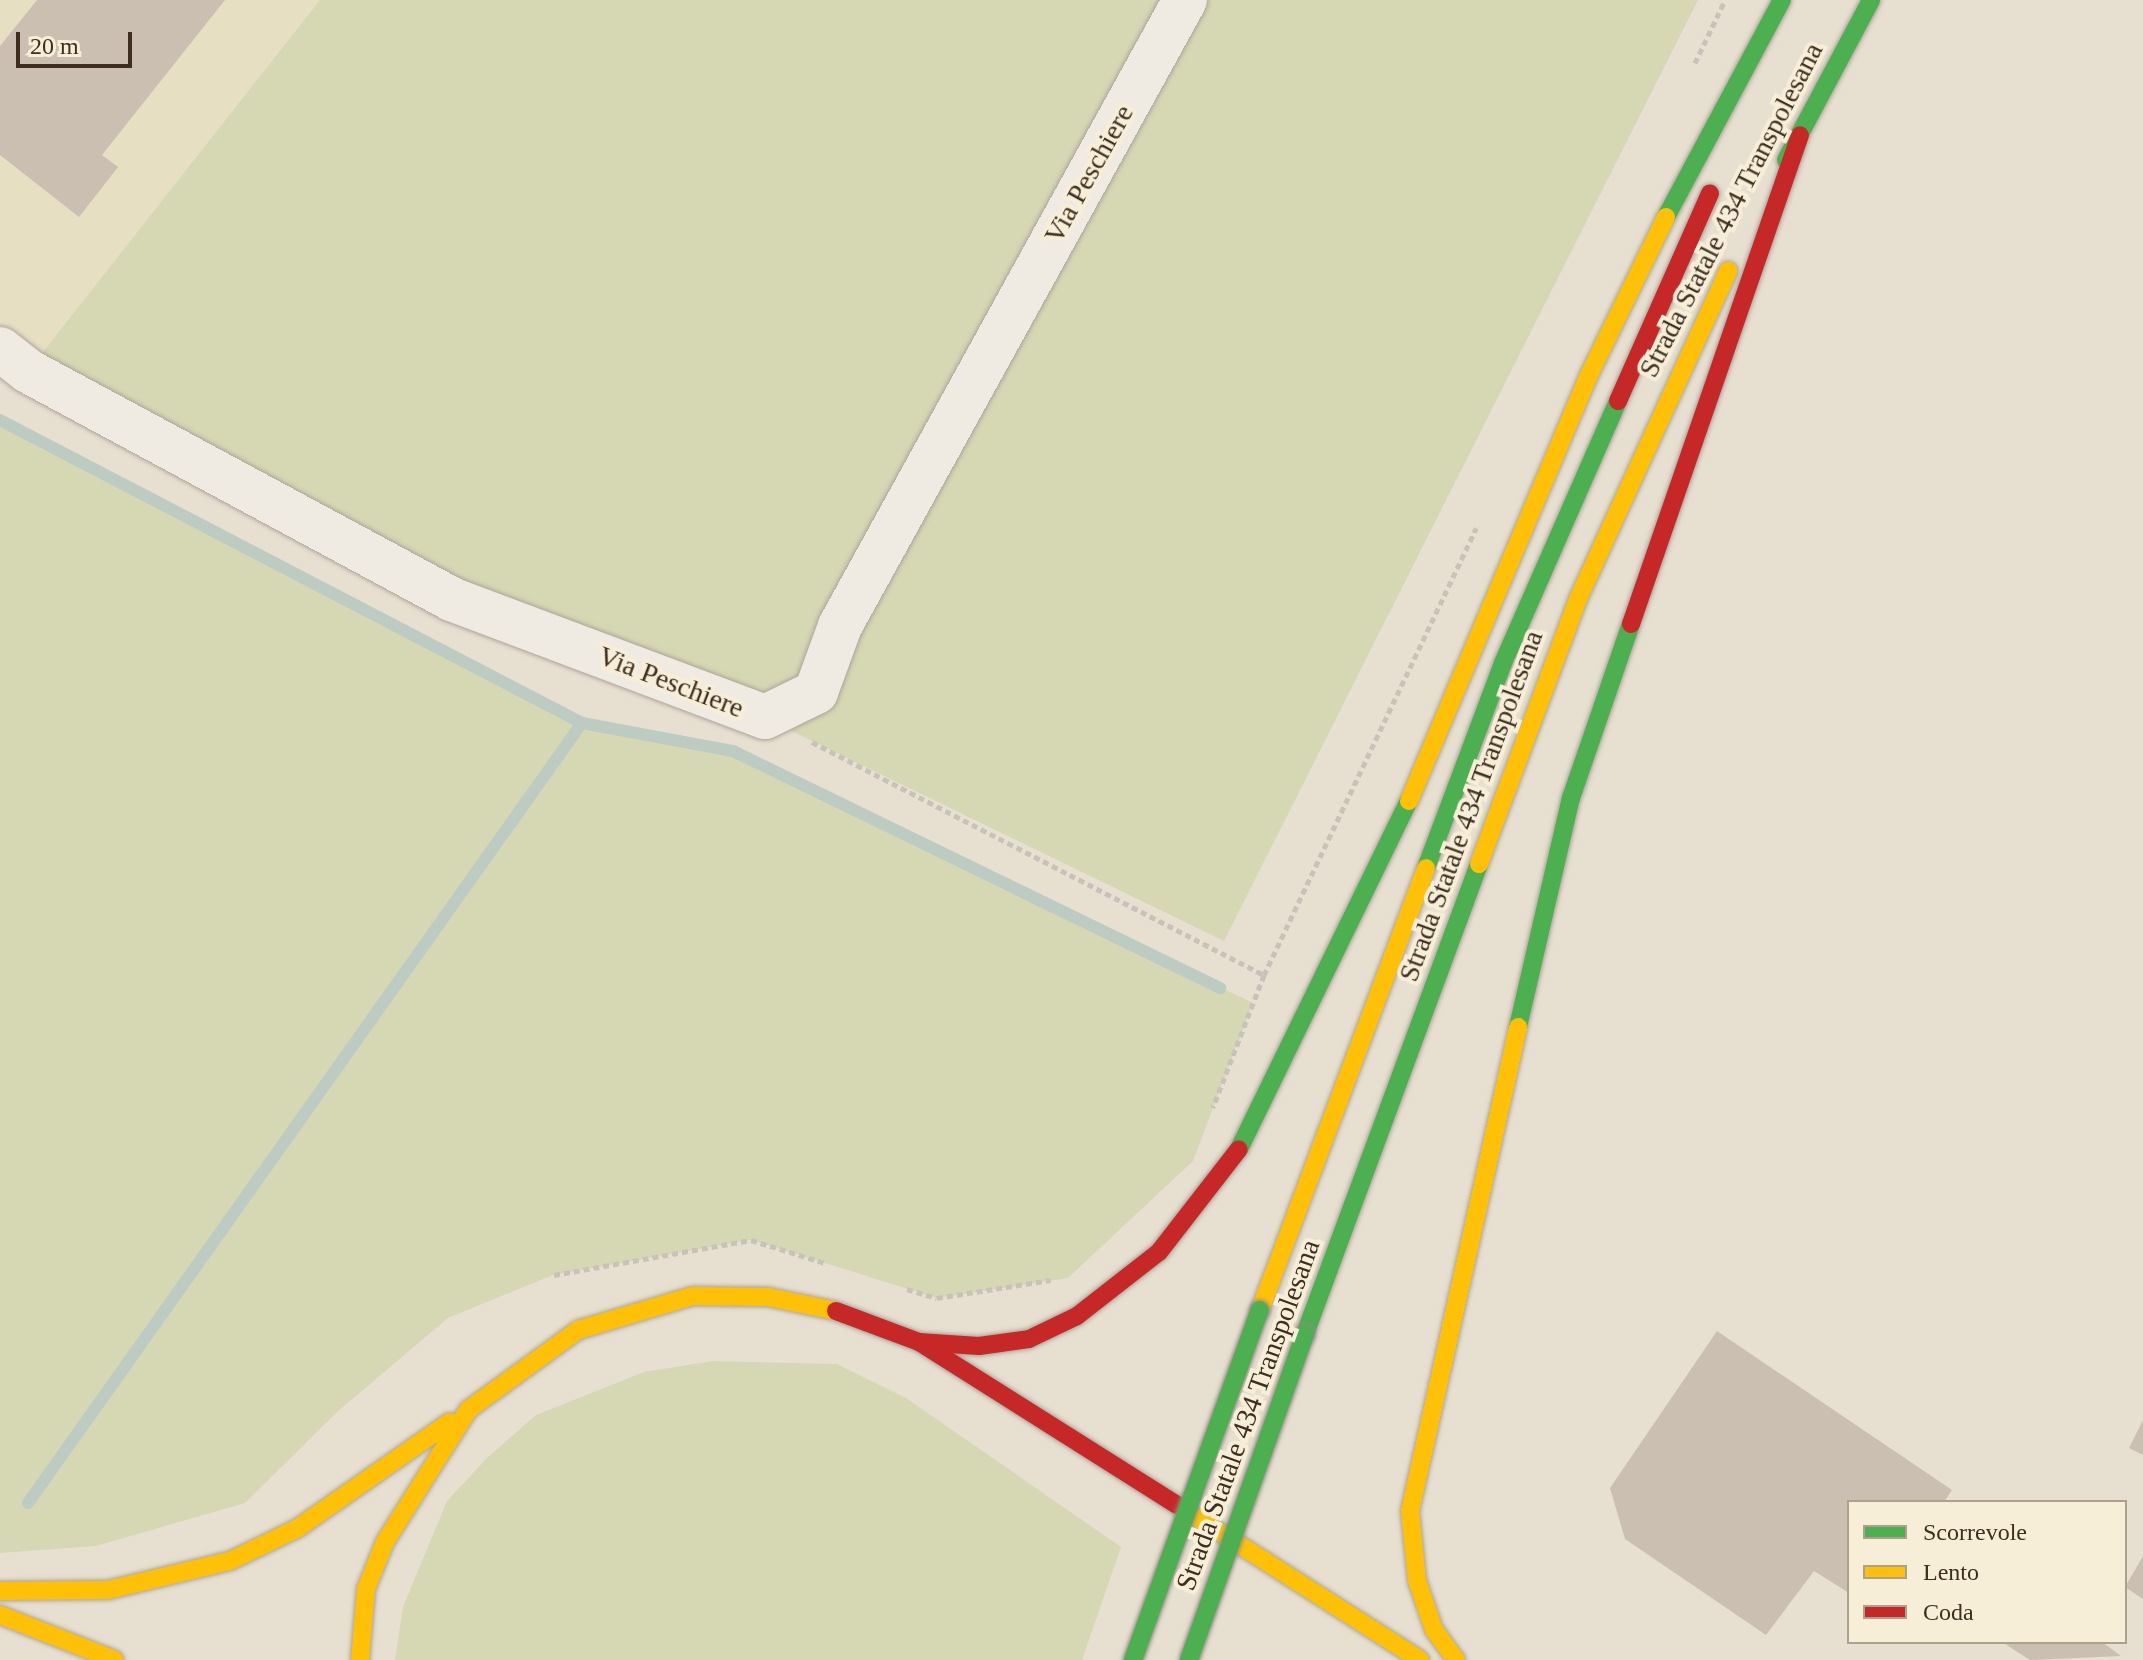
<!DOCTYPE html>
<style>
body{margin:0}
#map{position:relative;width:2143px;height:1660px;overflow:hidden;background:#e7e0d1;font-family:Georgia,serif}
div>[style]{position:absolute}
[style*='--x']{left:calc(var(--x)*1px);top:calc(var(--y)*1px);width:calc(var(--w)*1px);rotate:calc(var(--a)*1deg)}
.farmland>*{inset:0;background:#e6dfc2}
.green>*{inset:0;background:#d6d7b3}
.stream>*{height:12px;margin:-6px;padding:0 6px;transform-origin:6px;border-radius:6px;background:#bcccc2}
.building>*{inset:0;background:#cbbfb2}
.path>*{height:5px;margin-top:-2.5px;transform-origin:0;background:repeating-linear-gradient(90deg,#c8c2b9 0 6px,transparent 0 10px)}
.roads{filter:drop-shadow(0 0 2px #ada599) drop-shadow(0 0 2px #ada599)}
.street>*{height:44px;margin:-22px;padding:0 22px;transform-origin:22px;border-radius:22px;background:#efebe3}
.fast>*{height:18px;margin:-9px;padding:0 9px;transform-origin:9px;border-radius:9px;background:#4caf50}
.slow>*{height:18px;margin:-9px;padding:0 9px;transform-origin:9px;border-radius:9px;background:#ffc107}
.jam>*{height:18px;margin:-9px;padding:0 9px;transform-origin:9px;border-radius:9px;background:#c62828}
.bridges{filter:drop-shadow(0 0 2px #928b80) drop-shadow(0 0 2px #928b80)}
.fast-bridge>*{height:18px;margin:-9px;padding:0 9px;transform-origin:9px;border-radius:9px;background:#4caf50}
span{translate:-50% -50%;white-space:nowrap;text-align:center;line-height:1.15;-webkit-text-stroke:8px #f7eed8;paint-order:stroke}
.street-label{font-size:28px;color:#3d2e20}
.legend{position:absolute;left:1847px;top:1500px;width:280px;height:144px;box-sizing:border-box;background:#f7eed8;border:2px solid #ada18e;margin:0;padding:10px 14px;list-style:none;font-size:24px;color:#3d2e20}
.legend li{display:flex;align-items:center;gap:16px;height:40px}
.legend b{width:40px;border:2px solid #ada18e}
.scale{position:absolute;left:16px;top:32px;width:116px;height:36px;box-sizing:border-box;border:4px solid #3d2e20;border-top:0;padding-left:10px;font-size:24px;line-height:28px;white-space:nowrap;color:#3d2e20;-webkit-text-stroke:6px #f7eed8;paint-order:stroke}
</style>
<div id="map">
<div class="farmland">
<div style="clip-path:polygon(0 0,320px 0,28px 371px,0 349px)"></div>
</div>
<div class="green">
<div style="clip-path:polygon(320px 0,1698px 0,1224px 941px,765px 718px,451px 599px,28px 371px)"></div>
<div style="clip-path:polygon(0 420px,582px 723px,733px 751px,1253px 1003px,1193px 1161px,1068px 1278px,937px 1298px,751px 1240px,553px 1275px,448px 1318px,337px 1412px,245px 1503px,96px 1546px,0 1553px)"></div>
<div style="clip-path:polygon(713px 1361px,837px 1364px,906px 1398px,1121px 1547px,1082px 1660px,395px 1660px,403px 1607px,447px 1501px,487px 1458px,536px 1415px,644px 1372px)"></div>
</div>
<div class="stream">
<div style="--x:0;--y:420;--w:656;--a:27.5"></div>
<div style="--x:582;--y:723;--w:154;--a:10.5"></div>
<div style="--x:733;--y:751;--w:542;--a:25.95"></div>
<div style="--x:28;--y:1503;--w:957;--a:-54.62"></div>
</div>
<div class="building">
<div style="clip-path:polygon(37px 0,225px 0,102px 155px,118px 167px,79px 217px,0 155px,0 46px)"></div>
<div style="clip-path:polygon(1717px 1331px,1952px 1490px,1944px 1502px,1849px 1502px,1849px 1593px,1814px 1571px,1766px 1635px,1625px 1539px,1610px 1488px)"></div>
<div style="clip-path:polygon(2143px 1420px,2143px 1455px,2129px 1448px)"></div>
<div style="clip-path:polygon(2143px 1556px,2143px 1599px,2125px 1587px)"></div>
<div style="clip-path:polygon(2002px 1642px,2102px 1642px,2121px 1656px,2030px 1660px)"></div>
</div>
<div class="path">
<div style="--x:1695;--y:63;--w:70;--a:-64.5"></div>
<div style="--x:812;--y:742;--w:509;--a:27.27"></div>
<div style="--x:1264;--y:975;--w:142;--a:111.1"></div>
<div style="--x:1264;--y:975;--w:495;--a:-64.6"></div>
<div style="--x:554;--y:1275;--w:200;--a:-10.1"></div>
<div style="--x:751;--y:1240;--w:77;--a:17.3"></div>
<div style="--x:907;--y:1289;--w:31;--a:17"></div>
<div style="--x:937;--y:1298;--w:115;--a:-9"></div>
</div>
<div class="roads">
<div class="street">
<div style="--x:0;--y:349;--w:36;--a:38"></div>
<div style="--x:28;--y:371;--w:481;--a:28.3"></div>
<div style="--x:451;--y:599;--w:335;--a:20.6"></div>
<div style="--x:765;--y:717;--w:57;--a:-26.1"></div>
<div style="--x:816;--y:692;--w:70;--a:-70"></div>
<div style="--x:840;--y:626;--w:715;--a:-61.14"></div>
</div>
<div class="fast">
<div style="--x:1786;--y:160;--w:181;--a:-62"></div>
<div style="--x:1666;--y:217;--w:246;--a:-61.9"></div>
<div style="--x:1426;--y:868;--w:219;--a:-69.4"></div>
<div style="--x:1503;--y:663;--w:286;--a:-66.3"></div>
<div style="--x:1518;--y:1027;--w:235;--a:-77"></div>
<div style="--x:1571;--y:798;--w:184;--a:-71"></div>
<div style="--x:1239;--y:1149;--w:387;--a:-64"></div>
<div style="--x:1305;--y:1334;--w:501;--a:-69.68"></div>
</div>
<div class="slow">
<div style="--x:1409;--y:801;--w:460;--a:-67.1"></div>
<div style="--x:1588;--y:377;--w:178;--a:-64"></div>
<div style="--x:1479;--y:864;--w:283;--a:-69.5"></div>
<div style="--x:1578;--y:599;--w:361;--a:-65.4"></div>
<div style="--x:1260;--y:1310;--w:472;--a:-69.4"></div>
<div style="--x:1177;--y:1505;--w:288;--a:32.5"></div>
<div style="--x:0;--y:1591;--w:108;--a:-0.5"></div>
<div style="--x:108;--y:1590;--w:125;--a:-13.4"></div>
<div style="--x:230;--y:1561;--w:76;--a:-25.9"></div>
<div style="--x:298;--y:1528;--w:185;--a:-34.9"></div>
<div style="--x:0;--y:1615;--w:123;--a:21.4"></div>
<div style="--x:360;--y:1660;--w:71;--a:-85.2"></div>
<div style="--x:366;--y:1589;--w:51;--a:-68"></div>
<div style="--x:385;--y:1542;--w:156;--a:-57.8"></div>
<div style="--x:468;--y:1410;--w:136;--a:-36"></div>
<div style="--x:578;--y:1330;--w:120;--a:-16.5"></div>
<div style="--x:693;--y:1296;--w:75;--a:0.8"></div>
<div style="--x:768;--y:1297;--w:69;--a:11.6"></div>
<div style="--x:1456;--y:1660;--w:37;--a:-126"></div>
<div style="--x:1434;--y:1630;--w:53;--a:-108.8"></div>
<div style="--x:1417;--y:1580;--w:69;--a:-95.8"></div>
<div style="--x:1410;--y:1511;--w:496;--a:-77.4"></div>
</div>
<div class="jam">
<div style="--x:1618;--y:401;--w:227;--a:-66.1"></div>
<div style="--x:1631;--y:624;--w:517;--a:-70.93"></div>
<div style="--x:836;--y:1311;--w:89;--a:20.5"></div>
<div style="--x:919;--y:1342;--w:305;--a:32.3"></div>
<div style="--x:919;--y:1342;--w:60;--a:3.8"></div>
<div style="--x:979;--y:1346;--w:50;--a:-8"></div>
<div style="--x:1029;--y:1339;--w:53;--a:-25.6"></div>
<div style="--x:1077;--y:1316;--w:104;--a:-38"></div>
<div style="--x:1159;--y:1252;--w:130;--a:-52.2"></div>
</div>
</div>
<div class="bridges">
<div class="fast-bridge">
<div style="--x:1133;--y:1660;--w:372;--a:-70.1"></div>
<div style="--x:1189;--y:1660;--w:346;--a:-70.4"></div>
</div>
</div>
<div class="street-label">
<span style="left:1089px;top:174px;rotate:-61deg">Via Peschiere</span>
<span style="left:1731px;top:210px;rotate:-63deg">Strada Statale 434 Transpolesana</span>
<span style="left:671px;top:682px;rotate:21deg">Via Peschiere</span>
<span style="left:1471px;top:806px;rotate:-70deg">Strada Statale 434 Transpolesana</span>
<span style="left:1248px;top:1415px;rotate:-70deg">Strada Statale 434 Transpolesana</span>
</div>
<ul class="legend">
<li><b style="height:10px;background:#4caf50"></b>Scorrevole</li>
<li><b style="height:10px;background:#ffc107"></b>Lento</li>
<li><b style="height:10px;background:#c62828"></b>Coda</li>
</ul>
<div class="scale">20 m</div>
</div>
